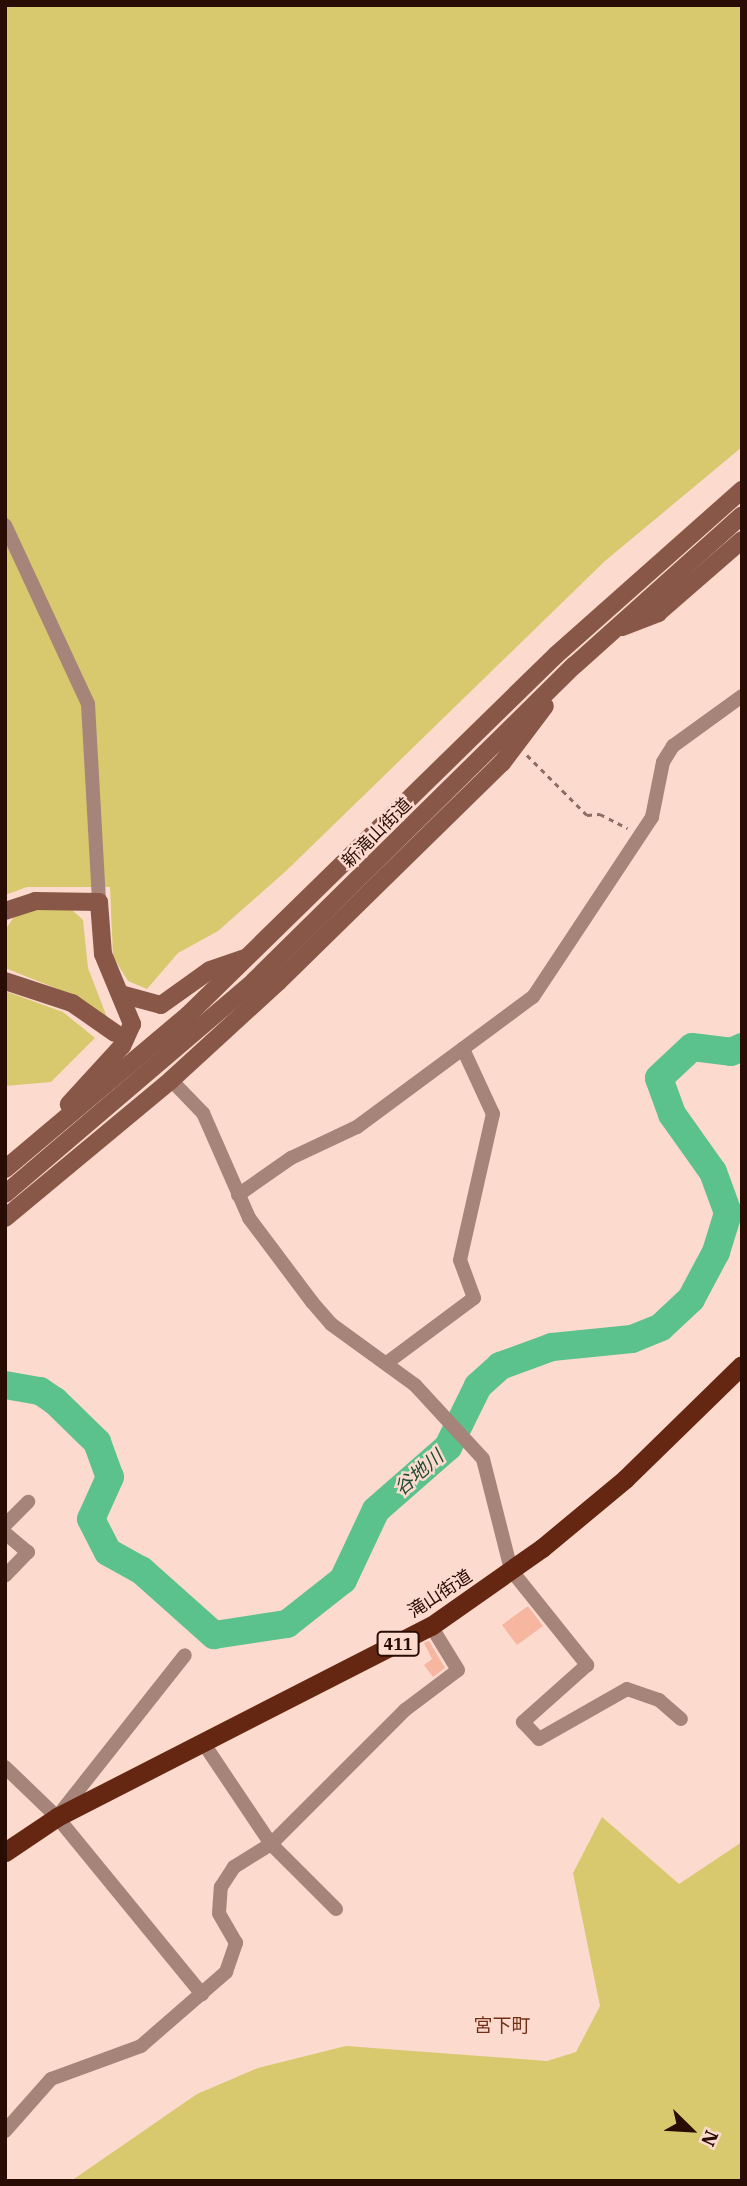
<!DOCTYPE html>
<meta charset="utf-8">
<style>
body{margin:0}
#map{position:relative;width:747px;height:2186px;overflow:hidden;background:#fcdace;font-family:"IBM Plex Serif","Noto Sans JP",serif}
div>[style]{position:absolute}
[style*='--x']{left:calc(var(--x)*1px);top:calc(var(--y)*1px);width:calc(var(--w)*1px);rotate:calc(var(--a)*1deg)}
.green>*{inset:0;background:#d9c96e}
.river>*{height:28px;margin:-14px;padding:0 14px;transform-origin:14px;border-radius:14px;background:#5bc28e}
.building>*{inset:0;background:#f7b6a0}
.path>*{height:2.5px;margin-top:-1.25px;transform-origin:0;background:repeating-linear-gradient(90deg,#8d6d63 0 5px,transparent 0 10px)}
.minor>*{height:14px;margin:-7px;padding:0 7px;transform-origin:7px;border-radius:7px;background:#a78479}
.secondary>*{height:18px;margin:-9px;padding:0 9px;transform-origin:9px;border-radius:9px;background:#885747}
.trunk>*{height:19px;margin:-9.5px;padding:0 9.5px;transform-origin:9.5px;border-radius:9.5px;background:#652711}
span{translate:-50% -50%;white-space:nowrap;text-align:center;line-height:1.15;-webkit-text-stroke:5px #fcdace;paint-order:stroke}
.shield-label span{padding:2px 5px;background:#fcdace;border:2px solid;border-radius:5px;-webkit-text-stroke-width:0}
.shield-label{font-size:16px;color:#290c04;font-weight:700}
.street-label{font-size:18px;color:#290c04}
.water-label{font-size:19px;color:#1f4a34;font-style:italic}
.neighbourhood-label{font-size:19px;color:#743017}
.frame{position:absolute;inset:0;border:7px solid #290c04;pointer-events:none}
.north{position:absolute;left:656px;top:2095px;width:70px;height:70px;-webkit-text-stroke:5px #fcdace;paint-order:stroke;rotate:114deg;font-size:19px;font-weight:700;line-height:28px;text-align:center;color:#290c04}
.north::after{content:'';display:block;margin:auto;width:24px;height:32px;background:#290c04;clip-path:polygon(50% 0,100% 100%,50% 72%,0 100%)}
</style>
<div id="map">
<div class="green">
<div style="clip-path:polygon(5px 5px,742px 5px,742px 447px,605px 561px,286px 871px,218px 931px,178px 953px,147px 989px,128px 981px,113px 957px,110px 887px,27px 887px,5px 895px)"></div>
<div style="clip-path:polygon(71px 909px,83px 920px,88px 968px,108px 1020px,60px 990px,5px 968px,5px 930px,14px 917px,30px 910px)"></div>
<div style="clip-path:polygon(5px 991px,63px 1012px,95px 1038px,51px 1082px,5px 1086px)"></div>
<div style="clip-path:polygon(602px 1817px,679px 1884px,742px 1842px,742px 2181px,71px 2181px,197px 2094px,258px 2068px,346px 2046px,547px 2061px,576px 2052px,600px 2006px,573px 1873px)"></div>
</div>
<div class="river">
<div style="--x:5;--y:1385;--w:36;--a:10"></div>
<div style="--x:40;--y:1391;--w:18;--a:34"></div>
<div style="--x:55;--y:1401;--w:59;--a:44.3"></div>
<div style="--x:97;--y:1442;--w:37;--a:70"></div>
<div style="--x:110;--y:1477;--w:46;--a:114.3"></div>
<div style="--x:91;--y:1519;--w:37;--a:63"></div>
<div style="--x:108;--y:1552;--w:38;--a:29"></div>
<div style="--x:141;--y:1570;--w:98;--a:41.7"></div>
<div style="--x:214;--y:1635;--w:74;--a:-8.6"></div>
<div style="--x:287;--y:1624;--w:71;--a:-38.2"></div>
<div style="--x:343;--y:1580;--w:77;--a:-64.8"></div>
<div style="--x:376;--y:1510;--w:96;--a:-41.2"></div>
<div style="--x:448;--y:1447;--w:68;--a:-63.8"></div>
<div style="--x:478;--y:1386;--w:30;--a:-42"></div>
<div style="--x:500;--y:1366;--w:55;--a:-20.1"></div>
<div style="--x:552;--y:1347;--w:80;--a:-5.7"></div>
<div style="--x:632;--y:1339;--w:31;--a:-22"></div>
<div style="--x:661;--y:1327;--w:41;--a:-43"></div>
<div style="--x:691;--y:1299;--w:53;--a:-62"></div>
<div style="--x:716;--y:1252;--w:41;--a:-72.9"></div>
<div style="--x:728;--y:1213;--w:44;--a:-110.1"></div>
<div style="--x:713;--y:1172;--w:71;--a:-125.3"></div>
<div style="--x:672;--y:1114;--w:38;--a:-110"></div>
<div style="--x:659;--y:1078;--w:45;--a:-43.2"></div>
<div style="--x:692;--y:1047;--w:39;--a:7"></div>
<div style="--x:731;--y:1052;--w:12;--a:-24"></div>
</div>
<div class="building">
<div style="clip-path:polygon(528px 1606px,543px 1626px,517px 1645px,502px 1625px)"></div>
<div style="clip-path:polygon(429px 1641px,445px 1668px,433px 1677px,424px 1665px,432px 1659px,424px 1643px)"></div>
</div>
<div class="path">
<div style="--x:527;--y:755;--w:85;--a:45"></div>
<div style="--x:587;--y:815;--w:13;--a:-4"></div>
<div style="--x:600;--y:814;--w:31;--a:27"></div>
</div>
<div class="minor">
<div style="--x:5;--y:525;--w:197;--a:65.1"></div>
<div style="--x:88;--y:704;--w:198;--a:86.8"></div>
<div style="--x:171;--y:1080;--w:46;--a:45.9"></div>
<div style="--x:203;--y:1113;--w:115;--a:66.3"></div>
<div style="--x:249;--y:1218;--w:105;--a:53.1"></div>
<div style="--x:312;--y:1302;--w:29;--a:49"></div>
<div style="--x:331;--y:1324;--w:104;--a:36"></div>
<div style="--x:415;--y:1385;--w:100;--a:47.4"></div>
<div style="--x:483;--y:1459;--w:114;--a:75.8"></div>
<div style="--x:511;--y:1570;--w:122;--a:51.3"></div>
<div style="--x:587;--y:1665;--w:86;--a:138.3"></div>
<div style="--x:523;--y:1722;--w:23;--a:47"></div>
<div style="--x:539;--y:1739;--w:101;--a:-29.6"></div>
<div style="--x:627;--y:1689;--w:34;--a:19"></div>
<div style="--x:659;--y:1700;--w:29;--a:41"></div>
<div style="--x:238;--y:1195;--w:65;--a:-34.9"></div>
<div style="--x:291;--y:1158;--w:73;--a:-25.2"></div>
<div style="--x:357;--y:1127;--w:219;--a:-36.5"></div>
<div style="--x:533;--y:997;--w:216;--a:-56.5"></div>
<div style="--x:652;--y:817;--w:56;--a:-78.7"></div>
<div style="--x:663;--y:762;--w:19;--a:-58"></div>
<div style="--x:673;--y:746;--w:85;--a:-35.9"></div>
<div style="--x:388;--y:1362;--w:107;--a:-36.7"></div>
<div style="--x:474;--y:1298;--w:40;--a:-110.2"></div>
<div style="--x:460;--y:1260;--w:150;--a:-77.3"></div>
<div style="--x:493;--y:1114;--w:72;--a:-114.8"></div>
<div style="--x:5;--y:1525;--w:33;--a:-45"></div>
<div style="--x:5;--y:1533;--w:30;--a:40"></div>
<div style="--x:28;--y:1552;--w:33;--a:134"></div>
<div style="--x:204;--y:1744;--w:120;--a:56.2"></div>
<div style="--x:271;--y:1844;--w:92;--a:45"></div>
<div style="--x:5;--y:1767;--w:72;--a:43.9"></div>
<div style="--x:57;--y:1817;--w:206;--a:-51.7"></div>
<div style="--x:57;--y:1817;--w:229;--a:50.7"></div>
<div style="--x:5;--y:2131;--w:69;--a:-48.5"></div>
<div style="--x:51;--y:2079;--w:96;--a:-20.1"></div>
<div style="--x:141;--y:2046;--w:113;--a:-41"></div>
<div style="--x:226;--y:1972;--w:31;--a:-71"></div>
<div style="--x:236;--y:1943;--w:34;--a:-120"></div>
<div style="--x:219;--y:1913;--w:26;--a:-86"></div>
<div style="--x:221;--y:1887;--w:24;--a:-57"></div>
<div style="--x:234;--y:1867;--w:44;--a:-31.9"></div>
<div style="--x:271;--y:1844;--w:190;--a:-45"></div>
<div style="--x:405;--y:1710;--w:66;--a:-37"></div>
<div style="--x:458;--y:1670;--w:52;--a:-121.5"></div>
</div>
<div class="secondary">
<div style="--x:622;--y:627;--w:39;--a:-21"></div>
<div style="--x:658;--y:613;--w:111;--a:-41"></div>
<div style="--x:5;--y:911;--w:32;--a:-18"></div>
<div style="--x:35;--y:901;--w:64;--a:0.9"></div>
<div style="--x:99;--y:902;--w:52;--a:85.6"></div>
<div style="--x:103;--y:954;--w:76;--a:67.5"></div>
<div style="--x:132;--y:1024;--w:24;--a:114"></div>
<div style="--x:122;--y:1046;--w:79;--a:132.4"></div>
<div style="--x:5;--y:981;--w:71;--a:18.2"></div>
<div style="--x:72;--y:1003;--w:52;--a:34.9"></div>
<div style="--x:124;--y:995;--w:38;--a:15"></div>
<div style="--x:161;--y:1005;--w:60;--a:-35.5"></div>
<div style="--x:210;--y:970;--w:37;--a:-19"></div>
<div style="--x:5;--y:1169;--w:239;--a:-40.1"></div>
<div style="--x:188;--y:1015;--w:515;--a:-44.37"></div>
<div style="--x:556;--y:655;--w:249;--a:-41.6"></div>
<div style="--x:5;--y:1194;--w:328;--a:-40.5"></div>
<div style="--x:254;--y:981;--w:450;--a:-44.6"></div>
<div style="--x:575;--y:665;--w:224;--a:-41.9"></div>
<div style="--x:5;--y:1218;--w:216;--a:-39.7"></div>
<div style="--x:171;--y:1080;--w:145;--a:-42.5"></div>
<div style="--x:278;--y:982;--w:313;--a:-44.4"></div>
<div style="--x:502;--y:763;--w:71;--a:-53"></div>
</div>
<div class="trunk">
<div style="--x:5;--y:1852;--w:63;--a:-33.9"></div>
<div style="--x:57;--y:1817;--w:420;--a:-27.1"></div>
<div style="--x:431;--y:1626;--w:136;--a:-35.1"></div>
<div style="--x:542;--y:1548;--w:108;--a:-39.7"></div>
<div style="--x:625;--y:1479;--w:163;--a:-44.3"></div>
</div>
<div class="shield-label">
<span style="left:398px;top:1644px">411</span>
</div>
<div class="street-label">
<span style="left:377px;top:833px;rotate:-45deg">新滝山街道</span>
<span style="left:440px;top:1594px;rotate:-33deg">滝山街道</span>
</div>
<div class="water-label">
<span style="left:419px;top:1473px;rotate:-41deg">谷地川</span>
</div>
<div class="neighbourhood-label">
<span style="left:502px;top:2026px">宮下町</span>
</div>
<div class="frame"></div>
<div class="north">N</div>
</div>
